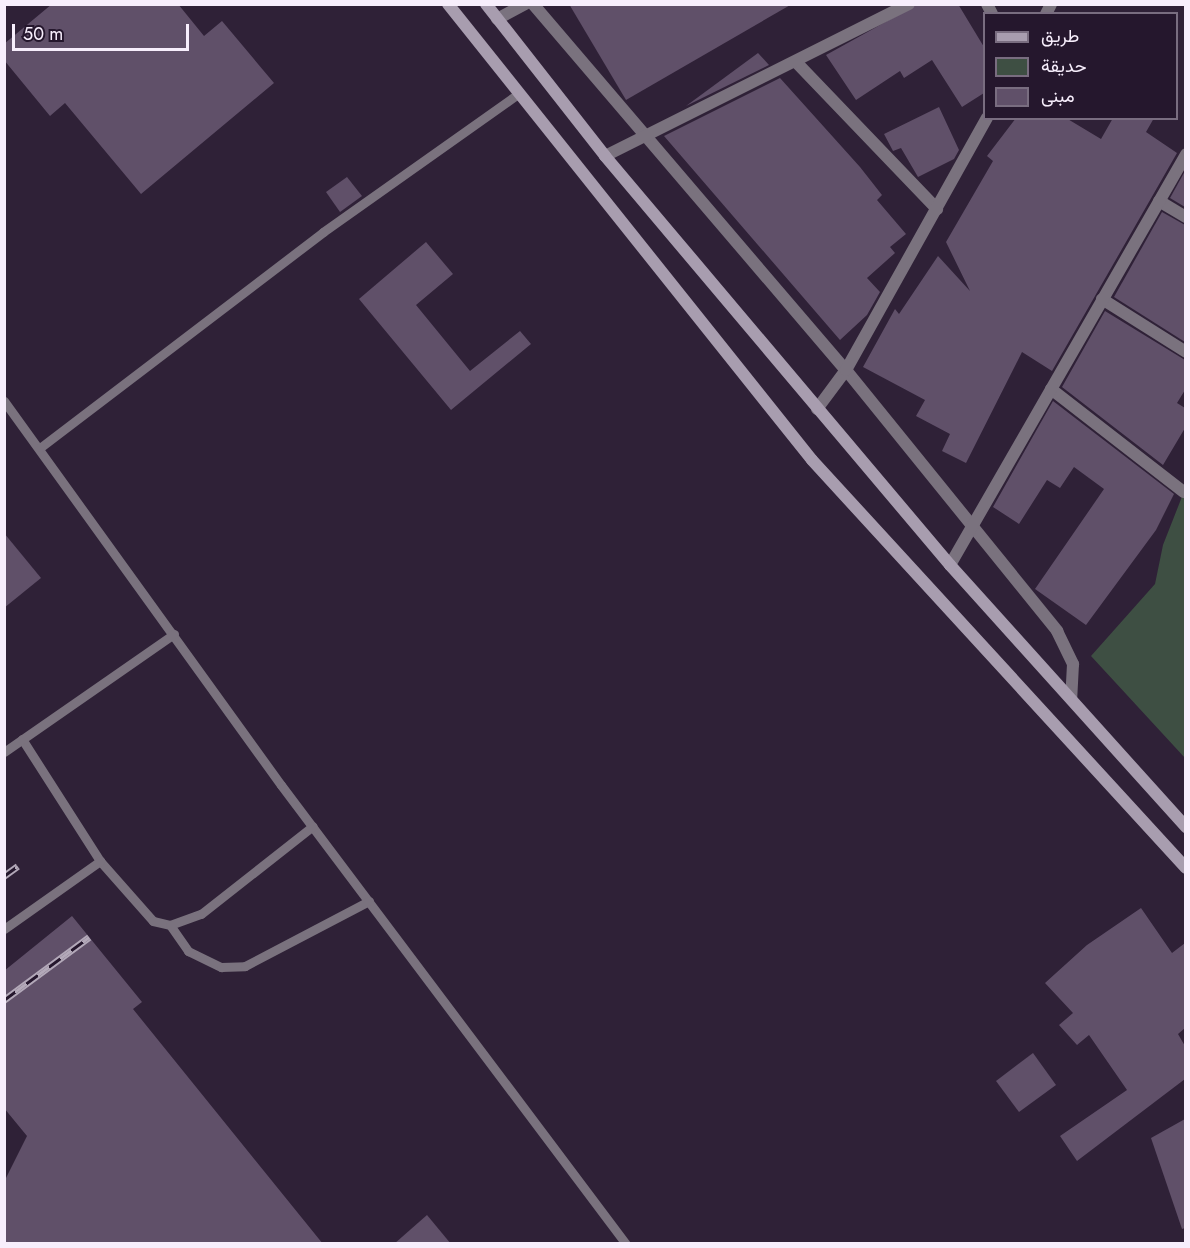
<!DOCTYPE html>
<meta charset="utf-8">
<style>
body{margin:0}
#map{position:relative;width:1190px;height:1248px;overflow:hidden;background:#2f2137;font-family:Jost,Vazirmatn,sans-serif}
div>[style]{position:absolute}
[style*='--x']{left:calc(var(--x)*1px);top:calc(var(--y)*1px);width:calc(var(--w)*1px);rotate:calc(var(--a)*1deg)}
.green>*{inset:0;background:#3e4f43}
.building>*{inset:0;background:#605069}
.lane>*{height:9px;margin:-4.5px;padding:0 4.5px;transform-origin:4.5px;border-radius:4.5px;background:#7a727e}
.street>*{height:12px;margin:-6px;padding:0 6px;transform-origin:6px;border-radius:6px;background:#7a727e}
.secondary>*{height:12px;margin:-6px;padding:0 6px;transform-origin:6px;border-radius:6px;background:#a89daf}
.rail>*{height:7px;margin-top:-3.5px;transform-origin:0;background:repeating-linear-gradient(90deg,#25172d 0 14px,#b3a9b9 0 28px);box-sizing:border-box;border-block:2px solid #b3a9b9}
span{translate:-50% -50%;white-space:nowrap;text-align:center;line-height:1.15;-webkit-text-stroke:4.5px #25172d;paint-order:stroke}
.frame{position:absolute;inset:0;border:6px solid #f7eefc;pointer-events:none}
.legend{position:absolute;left:983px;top:12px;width:195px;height:108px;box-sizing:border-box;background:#25172d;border:2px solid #796d80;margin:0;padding:8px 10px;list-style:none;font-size:18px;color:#f7eefc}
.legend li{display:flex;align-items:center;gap:12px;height:30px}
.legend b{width:30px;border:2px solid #796d80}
.scale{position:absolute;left:12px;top:24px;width:177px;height:27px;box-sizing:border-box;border:3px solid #f7eefc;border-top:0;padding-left:8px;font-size:18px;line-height:21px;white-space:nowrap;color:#f7eefc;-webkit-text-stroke:4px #25172d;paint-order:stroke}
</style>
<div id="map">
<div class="green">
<div style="clip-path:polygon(1185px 489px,1185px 758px,1091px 656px,1155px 584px,1163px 545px)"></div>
</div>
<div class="building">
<div style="clip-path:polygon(52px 4px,178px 4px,204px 36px,222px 21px,274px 83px,141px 194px,65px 103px,50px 116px,4px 60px,4px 44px)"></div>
<div style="clip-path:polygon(569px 4px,792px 4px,626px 100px)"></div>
<div style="clip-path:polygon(918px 4px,958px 4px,984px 47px,984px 93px,962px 107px,932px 60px,904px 78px,900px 71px,856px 100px,826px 55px)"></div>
<div style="clip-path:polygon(758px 53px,769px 65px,686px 106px)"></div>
<div style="clip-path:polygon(780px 78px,860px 167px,882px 195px,877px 200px,906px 234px,890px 247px,895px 253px,867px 278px,880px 292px,867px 315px,840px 340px,664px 136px)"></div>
<div style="clip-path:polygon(939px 107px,959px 150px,954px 159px,918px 177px,901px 148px,893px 151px,884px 134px)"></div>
<div style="clip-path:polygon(1016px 118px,1066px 118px,1101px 139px,1113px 118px,1154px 118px,1146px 132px,1177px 153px,1052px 371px,1022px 352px,966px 463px,942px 451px,950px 434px,916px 416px,925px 400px,863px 367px,895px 309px,899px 314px,938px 256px,970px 291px,946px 242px,993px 161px,987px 156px)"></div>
<div style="clip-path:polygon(1185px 171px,1185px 207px,1170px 198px)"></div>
<div style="clip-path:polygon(347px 177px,362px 196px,340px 212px,326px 192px)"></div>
<div style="clip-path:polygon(1162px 212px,1185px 225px,1185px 342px,1114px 297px)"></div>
<div style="clip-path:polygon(426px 242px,453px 274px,416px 305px,470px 371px,520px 331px,531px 344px,451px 410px,359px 299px)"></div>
<div style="clip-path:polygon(1105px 311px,1185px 360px,1185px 390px,1177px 403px,1185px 408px,1185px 428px,1163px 465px,1062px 387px)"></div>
<div style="clip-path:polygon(1053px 401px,1174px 494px,1156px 530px,1086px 625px,1035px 589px,1104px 489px,1074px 467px,1060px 488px,1047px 480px,1019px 524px,993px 507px)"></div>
<div style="clip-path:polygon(4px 533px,41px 578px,4px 608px)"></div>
<div style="clip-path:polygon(1141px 908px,1172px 953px,1185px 943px,1185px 1028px,1178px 1034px,1185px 1046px,1185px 1079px,1077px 1161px,1060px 1136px,1127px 1090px,1089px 1035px,1077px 1045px,1059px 1025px,1073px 1013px,1045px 983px,1087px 945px)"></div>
<div style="clip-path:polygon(72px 916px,142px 1002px,133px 1009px,323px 1244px,4px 1244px,4px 1182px,27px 1136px,4px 1108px,4px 971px)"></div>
<div style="clip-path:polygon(1033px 1053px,1056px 1085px,1019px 1112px,996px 1081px)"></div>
<div style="clip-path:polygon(1185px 1119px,1185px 1228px,1182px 1229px,1151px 1138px)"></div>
<div style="clip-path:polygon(427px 1215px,451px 1244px,394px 1244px)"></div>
</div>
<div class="lane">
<div style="--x:4;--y:401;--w:473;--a:54.2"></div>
<div style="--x:281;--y:785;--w:574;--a:53.07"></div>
<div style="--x:41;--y:447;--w:355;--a:-37.3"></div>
<div style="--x:323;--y:232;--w:239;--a:-35.3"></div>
<div style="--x:22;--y:739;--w:145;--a:57.4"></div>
<div style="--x:100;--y:861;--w:80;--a:48.5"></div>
<div style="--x:153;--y:921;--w:17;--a:13"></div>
<div style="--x:170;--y:925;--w:33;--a:-20"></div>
<div style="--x:201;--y:914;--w:142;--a:-38.2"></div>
<div style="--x:4;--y:752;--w:207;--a:-34.8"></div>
<div style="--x:170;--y:925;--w:32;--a:55"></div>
<div style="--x:188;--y:951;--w:37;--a:26"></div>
<div style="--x:221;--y:967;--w:24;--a:-2"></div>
<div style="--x:245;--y:966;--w:140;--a:-27.7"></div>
<div style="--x:4;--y:929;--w:118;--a:-35.3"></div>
</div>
<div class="street">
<div style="--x:533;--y:4;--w:482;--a:49.5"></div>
<div style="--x:846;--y:370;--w:336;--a:51"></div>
<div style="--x:1057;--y:631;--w:37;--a:64"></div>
<div style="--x:1073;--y:664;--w:34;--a:93"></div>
<div style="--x:987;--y:4;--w:11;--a:63"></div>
<div style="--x:1046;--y:14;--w:11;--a:-63"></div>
<div style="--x:497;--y:19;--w:32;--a:-28"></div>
<div style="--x:796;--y:62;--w:204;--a:46.2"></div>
<div style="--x:605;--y:156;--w:340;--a:-26.6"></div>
<div style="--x:1159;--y:201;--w:31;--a:31"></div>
<div style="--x:1102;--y:299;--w:99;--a:32.2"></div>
<div style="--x:1051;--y:389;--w:168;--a:37.8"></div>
<div style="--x:817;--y:409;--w:49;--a:-53.4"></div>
<div style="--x:846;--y:370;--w:289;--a:-60.8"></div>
<div style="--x:950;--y:565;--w:474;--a:-60.1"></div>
</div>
<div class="secondary">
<div style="--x:448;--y:4;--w:583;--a:51.4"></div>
<div style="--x:812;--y:460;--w:553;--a:47.49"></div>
<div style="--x:486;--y:4;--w:193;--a:51.9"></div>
<div style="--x:605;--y:156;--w:535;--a:49.85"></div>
<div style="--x:950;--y:565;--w:353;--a:48"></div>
</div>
<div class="rail">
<div style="--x:4;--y:876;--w:17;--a:-36"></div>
<div style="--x:4;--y:1000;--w:106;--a:-36.5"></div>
</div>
<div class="frame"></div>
<ul class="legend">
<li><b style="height:8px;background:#a89daf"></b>طريق</li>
<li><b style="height:16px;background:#3e4f43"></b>حديقة</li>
<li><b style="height:16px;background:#605069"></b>مبنى</li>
</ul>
<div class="scale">50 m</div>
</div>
